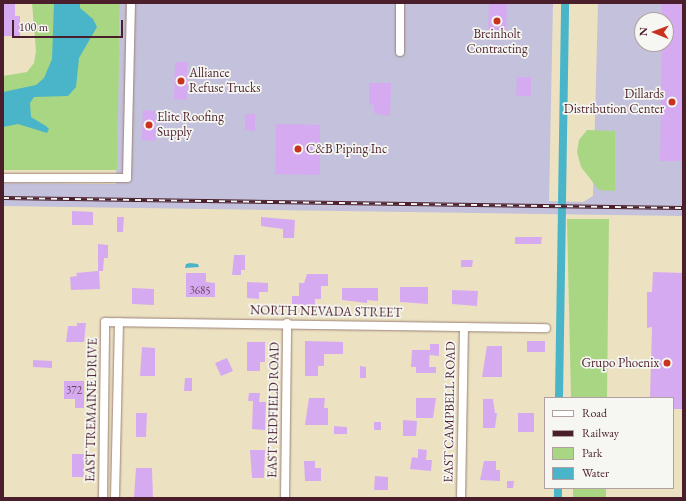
<!DOCTYPE html>
<style>
body{margin:0}
#map{position:relative;width:686px;height:501px;overflow:hidden;background:#ece2c2;font-family:"EB Garamond",serif}
div>[style]{position:absolute}
[style*='--x']{left:calc(var(--x)*1px);top:calc(var(--y)*1px);width:calc(var(--w)*1px);rotate:calc(var(--a)*1deg)}
.industrial>*{inset:0;background:#c3c1db}
.green>*{inset:0;background:#a9d683}
.water>*{inset:0;background:#4ab5c8}
.canal>*{height:8px;margin:-4px;padding:0 4px;transform-origin:4px;border-radius:4px;background:#4ab5c8}
.building>*{inset:0;background:#d6aaf1}
.roads{filter:drop-shadow(0 0 1px #9b8076) drop-shadow(0 0 1px #9b8076)}
.minor>*{height:8px;margin:-4px;padding:0 4px;transform-origin:4px;border-radius:4px;background:#fff}
.rail>*{height:3.5px;margin-top:-1.75px;transform-origin:0;background:repeating-linear-gradient(90deg,#f6f6f2 0 6px,#4a1f2b 0 12px);box-sizing:border-box;border-block:1px solid #4a1f2b}
.dots>*{width:11px;height:11px;translate:-50% -50%;box-sizing:border-box;border:2px solid #f6f6f2;border-radius:50%}
span{translate:-50% -50%;white-space:nowrap;text-align:center;line-height:1.15;-webkit-text-stroke:3.5px #f6f6f2;paint-order:stroke}
.number-label{font-size:11px;color:#6d425c}
.number-label span{-webkit-text-stroke-width:0}
.poi-label{font-size:13px;color:#4a1f2b}
.left{translate:0 -50%;text-align:left}
.right{translate:-100% -50%;text-align:right}
.street-label{font-size:13px;color:#4a1f2b}
.frame{position:absolute;inset:0;border:4px solid #4a1f2b;pointer-events:none}
.legend{position:absolute;left:544px;top:397px;width:130px;height:92px;box-sizing:border-box;background:#f6f6f2;border:1px solid #b1a0a2;margin:0;padding:5px 7px;list-style:none;font-size:12px;color:#4a1f2b}
.legend li{display:flex;align-items:center;gap:8px;height:20px}
.legend b{width:20px;border:1px solid #b1a0a2}
.north{position:absolute;left:634px;top:12px;width:40px;height:40px;box-sizing:border-box;background:#f6f6f2;border:1px solid #b1a0a2;border-radius:50%;rotate:271deg;font-size:11px;font-weight:700;line-height:16px;text-align:center;color:#4a1f2b}
.north::after{content:'';display:block;margin:auto;width:14px;height:18px;background:#c8321e;clip-path:polygon(50% 0,100% 100%,50% 72%,0 100%)}
.scale{position:absolute;left:12px;top:20px;width:111px;height:18px;box-sizing:border-box;border:2px solid #4a1f2b;border-top:0;padding-left:5px;font-size:12px;line-height:14px;white-space:nowrap;color:#4a1f2b;-webkit-text-stroke:3px #f6f6f2;paint-order:stroke}
</style>
<div id="map">
<div class="industrial">
<div style="clip-path:polygon(evenodd,120px 3px,553px 3px,549px 201px,583px 202px,593px 196px,598px 3px,683px 3px,683px 216px,3px 206px,3px 183px,116px 184px,120px 3px,642px 20px,666px 20px,666px 44px,642px 44px,642px 20px)"></div>
</div>
<div class="green">
<div style="clip-path:polygon(32px 3px,120px 3px,117px 170px,3px 170px,3px 76px,27px 72px,34px 63px,36px 51px)"></div>
<div style="clip-path:polygon(587px 130px,615px 131px,615px 191px,599px 190px,581px 167px,577px 152px,579px 140px)"></div>
<div style="clip-path:polygon(567px 219px,609px 219px,607px 398px,571px 398px)"></div>
<div style="clip-path:polygon(573px 488px,606px 488px,606px 498px,573px 498px)"></div>
</div>
<div class="water">
<div style="clip-path:polygon(54px 3px,80px 3px,80px 8px,93px 19px,97px 27px,79px 58px,76px 87px,68px 96px,34px 97px,30px 103px,31px 117px,46px 126px,49px 129px,47px 133px,18px 124px,3px 127px,3px 92px,36px 85px,44px 78px,52px 59px)"></div>
<div style="clip-path:polygon(190px 263px,198px 264px,199px 267px,185px 268px,186px 264px)"></div>
</div>
<div class="canal">
<div style="--x:562;--y:202;--w:199;--a:-89.1"></div>
<div style="--x:559;--y:398;--w:188;--a:-89.1"></div>
<div style="--x:558;--y:498;--w:10;--a:-90"></div>
</div>
<div class="building">
<div style="clip-path:polygon(3px 3px,15px 3px,15px 16px,20px 16px,20px 36px,4px 36px)"></div>
<div style="clip-path:polygon(489px 3px,507px 3px,506px 40px,488px 40px)"></div>
<div style="clip-path:polygon(662px 3px,683px 3px,683px 161px,660px 161px,662px 44px,666px 44px,666px 20px,662px 20px)"></div>
<div style="clip-path:polygon(175px 62px,187px 62px,187px 100px,174px 99px)"></div>
<div style="clip-path:polygon(517px 77px,531px 77px,531px 96px,516px 96px)"></div>
<div style="clip-path:polygon(369px 83px,391px 83px,390px 116px,374px 113px,374px 105px,369px 104px)"></div>
<div style="clip-path:polygon(143px 110px,156px 111px,155px 141px,142px 140px)"></div>
<div style="clip-path:polygon(245px 114px,255px 114px,255px 131px,245px 130px)"></div>
<div style="clip-path:polygon(276px 124px,320px 125px,320px 175px,275px 174px)"></div>
<div style="clip-path:polygon(72px 211px,93px 212px,93px 225px,72px 225px)"></div>
<div style="clip-path:polygon(117px 217px,124px 217px,123px 232px,117px 232px)"></div>
<div style="clip-path:polygon(261px 217px,295px 220px,294px 238px,283px 238px,283px 229px,261px 226px)"></div>
<div style="clip-path:polygon(515px 237px,542px 237px,541px 244px,515px 244px)"></div>
<div style="clip-path:polygon(98px 244px,108px 245px,108px 258px,104px 258px,103px 271px,99px 271px,100px 289px,71px 290px,70px 277px,77px 276px,76px 273px,98px 271px)"></div>
<div style="clip-path:polygon(234px 255px,245px 255px,245px 270px,241px 270px,241px 275px,232px 275px)"></div>
<div style="clip-path:polygon(461px 260px,473px 260px,472px 267px,461px 267px)"></div>
<div style="clip-path:polygon(653px 272px,683px 273px,683px 409px,673px 409px,673px 398px,650px 398px,652px 327px,647px 328px,647px 292px,652px 292px)"></div>
<div style="clip-path:polygon(186px 273px,206px 273px,206px 282px,215px 283px,215px 297px,186px 297px)"></div>
<div style="clip-path:polygon(307px 274px,328px 274px,328px 286px,321px 286px,321px 299px,315px 299px,315px 306px,292px 304px,292px 296px,299px 296px,299px 283px,304px 283px)"></div>
<div style="clip-path:polygon(247px 282px,268px 283px,268px 292px,259px 292px,259px 299px,247px 298px)"></div>
<div style="clip-path:polygon(400px 287px,428px 287px,428px 304px,400px 302px)"></div>
<div style="clip-path:polygon(132px 288px,154px 289px,154px 305px,132px 304px)"></div>
<div style="clip-path:polygon(342px 288px,378px 288px,378px 301px,367px 300px,367px 303px,342px 300px)"></div>
<div style="clip-path:polygon(452px 290px,478px 291px,477px 306px,452px 304px)"></div>
<div style="clip-path:polygon(77px 323px,86px 323px,84px 342px,66px 342px,68px 326px,77px 326px)"></div>
<div style="clip-path:polygon(305px 341px,343px 342px,343px 354px,324px 354px,324px 366px,318px 366px,318px 376px,305px 376px)"></div>
<div style="clip-path:polygon(527px 341px,545px 341px,545px 352px,527px 352px)"></div>
<div style="clip-path:polygon(247px 342px,265px 342px,265px 362px,260px 362px,260px 371px,247px 371px)"></div>
<div style="clip-path:polygon(430px 344px,439px 344px,439px 356px,430px 355px)"></div>
<div style="clip-path:polygon(487px 346px,502px 346px,502px 377px,482px 377px)"></div>
<div style="clip-path:polygon(142px 347px,155px 348px,155px 376px,140px 376px)"></div>
<div style="clip-path:polygon(412px 350px,430px 350px,429px 367px,436px 367px,436px 373px,416px 373px,416px 367px,411px 367px)"></div>
<div style="clip-path:polygon(227px 358px,233px 371px,221px 376px,215px 363px)"></div>
<div style="clip-path:polygon(33px 360px,52px 361px,52px 368px,33px 367px)"></div>
<div style="clip-path:polygon(360px 366px,366px 367px,366px 378px,360px 378px)"></div>
<div style="clip-path:polygon(185px 378px,192px 378px,192px 391px,184px 391px)"></div>
<div style="clip-path:polygon(64px 381px,84px 381px,84px 408px,75px 408px,75px 399px,64px 399px)"></div>
<div style="clip-path:polygon(249px 393px,260px 393px,259px 402px,266px 402px,265px 430px,252px 429px,253px 401px,248px 401px)"></div>
<div style="clip-path:polygon(309px 398px,325px 398px,324px 408px,328px 408px,328px 425px,305px 425px)"></div>
<div style="clip-path:polygon(416px 398px,436px 398px,433px 418px,416px 418px)"></div>
<div style="clip-path:polygon(483px 399px,493px 399px,495px 413px,497px 413px,495px 428px,483px 428px)"></div>
<div style="clip-path:polygon(136px 413px,147px 413px,146px 437px,136px 437px)"></div>
<div style="clip-path:polygon(518px 413px,534px 413px,534px 432px,518px 432px)"></div>
<div style="clip-path:polygon(403px 420px,417px 421px,416px 436px,403px 436px)"></div>
<div style="clip-path:polygon(374px 422px,381px 422px,381px 430px,374px 430px)"></div>
<div style="clip-path:polygon(334px 426px,347px 427px,347px 434px,334px 434px)"></div>
<div style="clip-path:polygon(418px 449px,427px 450px,426px 460px,432px 460px,431px 471px,410px 469px,412px 457px,418px 458px)"></div>
<div style="clip-path:polygon(250px 450px,265px 450px,264px 478px,252px 478px)"></div>
<div style="clip-path:polygon(72px 454px,84px 454px,84px 477px,72px 477px)"></div>
<div style="clip-path:polygon(304px 461px,315px 461px,315px 468px,321px 468px,321px 481px,305px 481px)"></div>
<div style="clip-path:polygon(484px 461px,496px 461px,496px 470px,500px 470px,500px 481px,480px 480px)"></div>
<div style="clip-path:polygon(136px 468px,152px 468px,153px 498px,134px 498px)"></div>
<div style="clip-path:polygon(375px 476px,388px 477px,388px 490px,374px 490px)"></div>
<div style="clip-path:polygon(507px 481px,514px 481px,513px 488px,507px 488px)"></div>
</div>
<div class="roads">
<div class="minor">
<div style="--x:400;--y:3;--w:49;--a:90"></div>
<div style="--x:3;--y:178;--w:124;--a:0"></div>
<div style="--x:127;--y:178;--w:175;--a:-88.7"></div>
<div style="--x:103;--y:498;--w:176;--a:-89.3"></div>
<div style="--x:105;--y:322;--w:441;--a:0.8"></div>
<div style="--x:115;--y:498;--w:176;--a:-88.7"></div>
<div style="--x:285;--y:498;--w:175;--a:-89.3"></div>
<div style="--x:461;--y:498;--w:171;--a:-89"></div>
</div>
</div>
<div class="rail">
<div style="--x:3;--y:198;--w:680;--a:0.84"></div>
</div>
<div class="dots">
<div style="left:497px;top:21px;background:#c8321e"></div>
<div style="left:181px;top:81px;background:#c8321e"></div>
<div style="left:672px;top:102px;background:#c8321e"></div>
<div style="left:149px;top:125px;background:#c8321e"></div>
<div style="left:298px;top:149px;background:#c8321e"></div>
<div style="left:667px;top:363px;background:#c8321e"></div>
</div>
<div class="number-label">
<span style="left:200px;top:290px">3685</span>
<span style="left:74px;top:390px">372</span>
</div>
<div class="poi-label">
<span style="left:497px;top:42px">Breinholt<br>Contracting</span>
<span class="left" style="left:189px;top:81px">Alliance<br>Refuse Trucks</span>
<span class="right" style="left:664px;top:102px">Dillards<br>Distribution Center</span>
<span class="left" style="left:157px;top:125px">Elite Roofing<br>Supply</span>
<span class="left" style="left:306px;top:149px">C&amp;B Piping Inc</span>
<span class="right" style="left:659px;top:363px">Grupo Phoenix</span>
</div>
<div class="street-label">
<span style="left:326px;top:312px;rotate:1deg">NORTH NEVADA STREET</span>
<span style="left:92px;top:410px;rotate:-89deg">EAST TREMAINE DRIVE</span>
<span style="left:274px;top:410px;rotate:-89deg">EAST REDFIELD ROAD</span>
<span style="left:450px;top:412px;rotate:-89deg">EAST CAMPBELL ROAD</span>
</div>
<div class="frame"></div>
<ul class="legend">
<li><b style="height:5px;background:#fff"></b>Road</li>
<li><b style="height:5px;background:#4a1f2b"></b>Railway</li>
<li><b style="height:11px;background:#a9d683"></b>Park</li>
<li><b style="height:11px;background:#4ab5c8"></b>Water</li>
</ul>
<div class="north">N</div>
<div class="scale">100 m</div>
</div>
